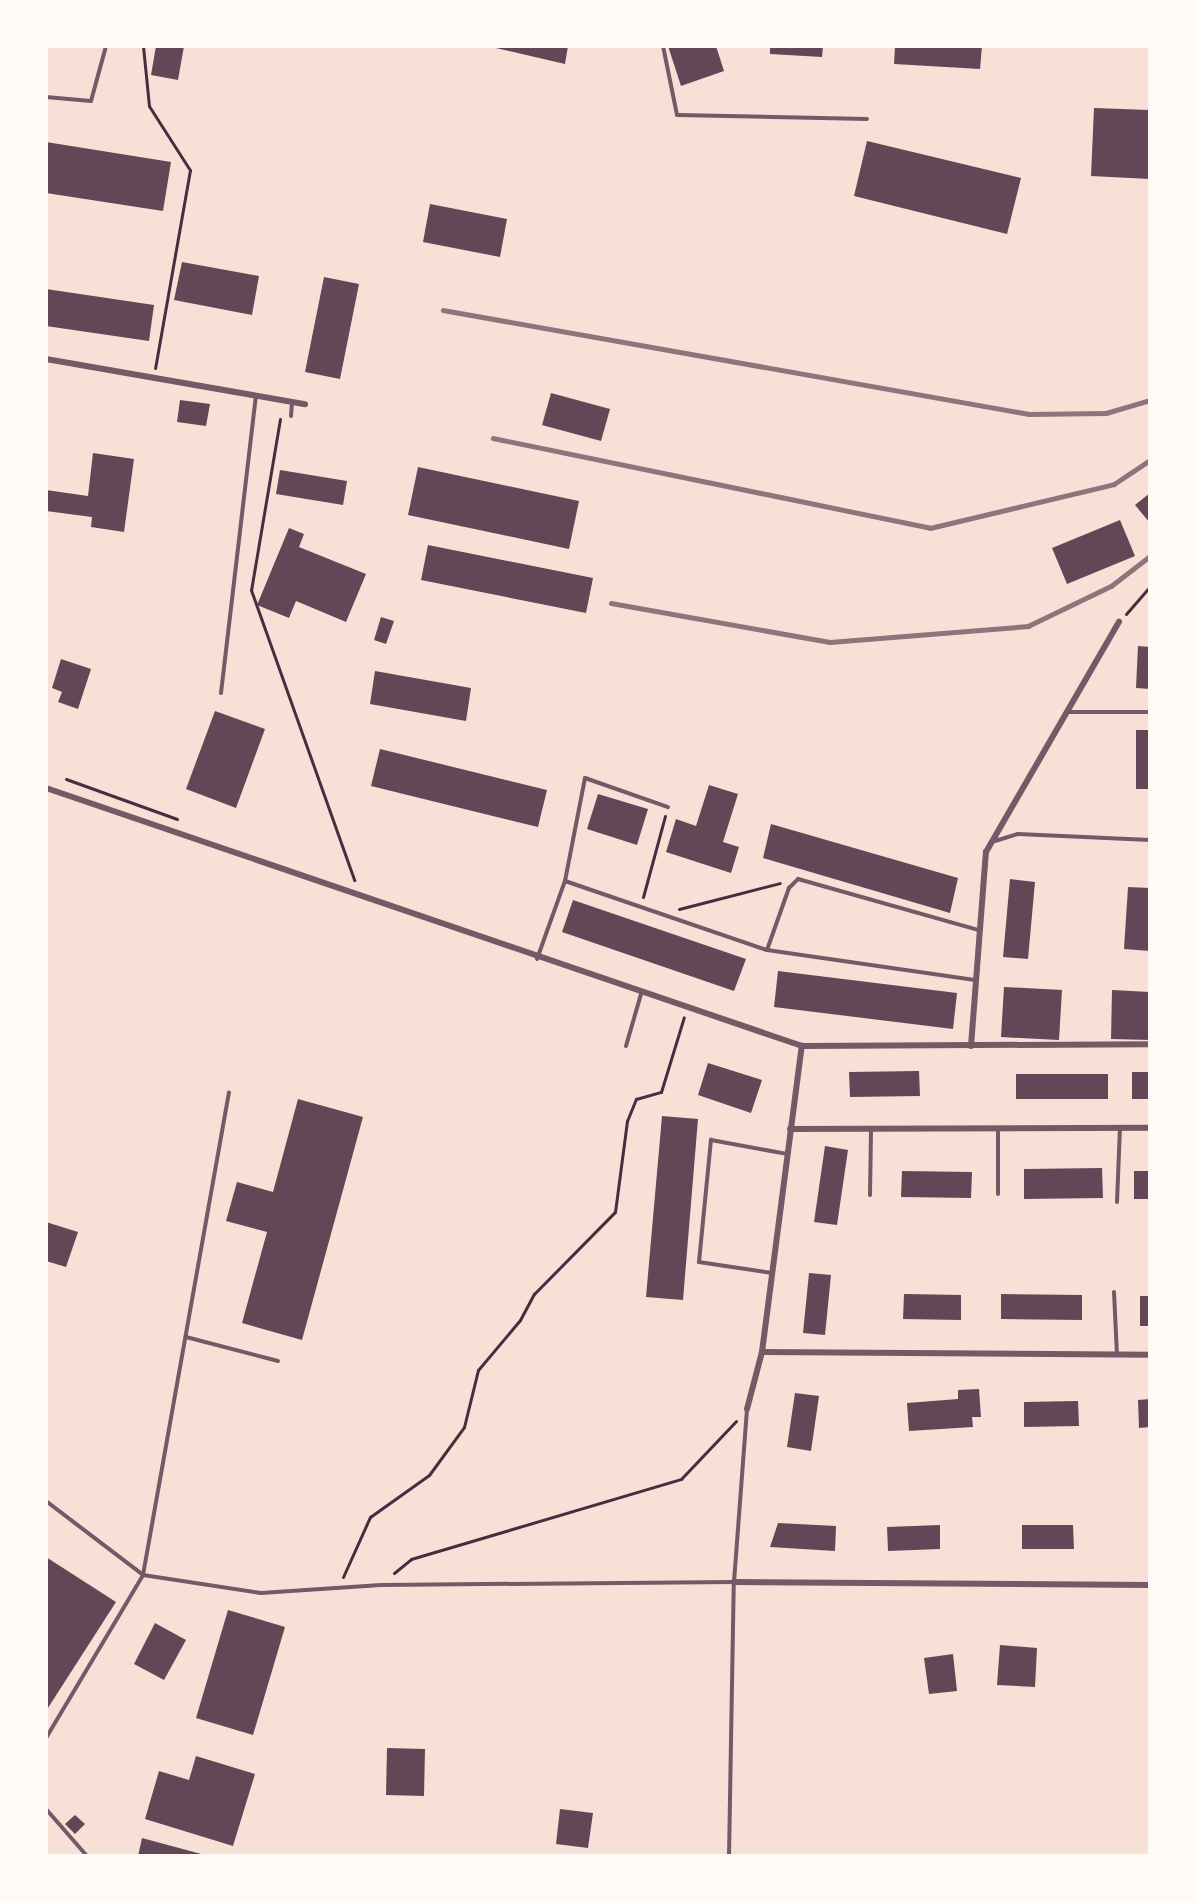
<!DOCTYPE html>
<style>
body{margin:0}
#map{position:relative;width:1196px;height:1902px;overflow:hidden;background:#f7e1d7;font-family:"PT Sans",sans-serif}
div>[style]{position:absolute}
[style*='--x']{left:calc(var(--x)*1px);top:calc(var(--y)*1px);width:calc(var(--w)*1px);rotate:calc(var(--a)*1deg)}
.building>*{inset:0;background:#644757}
.path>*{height:3px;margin:-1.5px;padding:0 1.5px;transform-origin:1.5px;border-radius:1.5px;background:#4a2c40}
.service>*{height:4px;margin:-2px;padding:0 2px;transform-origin:2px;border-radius:2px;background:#755966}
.minor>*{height:6px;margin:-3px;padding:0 3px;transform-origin:3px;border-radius:3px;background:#755966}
.rail>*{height:4.5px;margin:-2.25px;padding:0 2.25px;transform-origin:2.25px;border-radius:2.25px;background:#8f747c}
span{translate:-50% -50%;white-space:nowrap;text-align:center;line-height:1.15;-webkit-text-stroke:5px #fffaf5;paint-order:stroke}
.frame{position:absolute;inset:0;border:48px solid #fffaf5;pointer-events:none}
</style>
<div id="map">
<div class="building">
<div style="clip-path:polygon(156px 46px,184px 46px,178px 80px,151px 75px)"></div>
<div style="clip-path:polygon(487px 46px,568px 46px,565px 64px)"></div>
<div style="clip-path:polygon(668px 46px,716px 46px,724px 71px,681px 86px)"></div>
<div style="clip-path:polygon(770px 46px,823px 46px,822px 57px,770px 54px)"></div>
<div style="clip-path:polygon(895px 46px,982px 46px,980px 69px,894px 64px)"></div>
<div style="clip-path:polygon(1094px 108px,1150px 110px,1150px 179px,1091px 176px)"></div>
<div style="clip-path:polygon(867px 141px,1021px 178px,1007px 234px,854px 196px)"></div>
<div style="clip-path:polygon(46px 142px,171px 162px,163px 211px,46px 193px)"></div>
<div style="clip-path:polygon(430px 204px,507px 219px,500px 257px,423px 242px)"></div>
<div style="clip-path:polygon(182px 262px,259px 276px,252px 315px,174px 300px)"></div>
<div style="clip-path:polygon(324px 277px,359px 284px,340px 379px,305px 372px)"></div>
<div style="clip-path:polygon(46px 289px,154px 305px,149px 341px,46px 326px)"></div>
<div style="clip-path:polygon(551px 393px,610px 409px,601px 441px,542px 425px)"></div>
<div style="clip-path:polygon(180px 400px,210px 404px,206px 426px,177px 422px)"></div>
<div style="clip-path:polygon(93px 453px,134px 459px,124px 532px,91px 527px,92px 517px,46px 511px,46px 490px,88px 496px)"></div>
<div style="clip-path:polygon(418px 467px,579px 501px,569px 549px,408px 515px)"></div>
<div style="clip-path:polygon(280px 470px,347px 481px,343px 505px,276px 494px)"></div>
<div style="clip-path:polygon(1150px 493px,1150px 523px,1135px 505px)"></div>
<div style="clip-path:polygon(1120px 520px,1135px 556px,1067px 584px,1052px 548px)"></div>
<div style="clip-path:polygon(289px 528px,304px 534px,299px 547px,366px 574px,346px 622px,296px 601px,289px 618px,257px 605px)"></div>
<div style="clip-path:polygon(428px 545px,593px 578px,586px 613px,421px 580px)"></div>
<div style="clip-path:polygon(381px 617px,394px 621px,386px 644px,374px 640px)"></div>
<div style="clip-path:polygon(1138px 646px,1150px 647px,1150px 689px,1136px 688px)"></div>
<div style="clip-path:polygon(61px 659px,91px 669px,78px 709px,58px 702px,62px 692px,52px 688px)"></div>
<div style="clip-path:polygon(375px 671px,471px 688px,466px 721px,370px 704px)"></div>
<div style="clip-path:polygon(215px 711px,265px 729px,236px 808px,186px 789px)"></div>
<div style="clip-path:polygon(1136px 730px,1150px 730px,1150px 789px,1136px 789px)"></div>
<div style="clip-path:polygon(380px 749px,547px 790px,538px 827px,371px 786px)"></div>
<div style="clip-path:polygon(709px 785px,738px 794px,723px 842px,739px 847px,731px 873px,666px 852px,676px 819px,696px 826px)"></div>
<div style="clip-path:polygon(598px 794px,648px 809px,637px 845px,587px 829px)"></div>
<div style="clip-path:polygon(771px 824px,958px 878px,950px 913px,763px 858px)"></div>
<div style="clip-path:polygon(1010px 879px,1035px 882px,1028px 959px,1003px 957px)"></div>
<div style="clip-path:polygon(1128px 887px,1150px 888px,1150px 951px,1124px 949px)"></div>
<div style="clip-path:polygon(573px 900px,746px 959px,734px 991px,562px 932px)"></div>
<div style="clip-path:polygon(778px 971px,957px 993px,953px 1029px,774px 1007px)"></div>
<div style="clip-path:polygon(1004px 987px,1062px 990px,1059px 1040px,1001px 1037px)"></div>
<div style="clip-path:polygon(1112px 990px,1150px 992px,1150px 1040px,1111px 1039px)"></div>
<div style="clip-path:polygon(708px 1063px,762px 1080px,751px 1113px,698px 1095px)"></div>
<div style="clip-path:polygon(919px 1071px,920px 1096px,850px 1097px,849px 1072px)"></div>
<div style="clip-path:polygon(1132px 1072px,1150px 1072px,1150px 1099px,1132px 1099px)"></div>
<div style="clip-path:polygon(1016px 1074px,1108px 1074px,1108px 1099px,1016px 1099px)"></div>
<div style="clip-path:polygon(298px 1099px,363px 1117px,302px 1340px,242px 1323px,267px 1232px,226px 1221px,237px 1182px,273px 1192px)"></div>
<div style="clip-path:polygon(662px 1116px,698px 1119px,683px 1300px,646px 1297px)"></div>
<div style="clip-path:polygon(825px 1146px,848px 1150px,837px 1225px,814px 1222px)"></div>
<div style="clip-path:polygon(1102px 1168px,1103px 1198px,1024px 1199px,1024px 1169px)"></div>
<div style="clip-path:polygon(902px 1171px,972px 1172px,971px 1198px,901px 1197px)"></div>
<div style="clip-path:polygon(1134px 1171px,1150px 1171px,1150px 1199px,1134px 1199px)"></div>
<div style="clip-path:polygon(46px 1222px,78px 1232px,66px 1267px,46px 1261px)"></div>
<div style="clip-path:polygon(809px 1273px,831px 1275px,825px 1335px,803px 1333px)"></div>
<div style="clip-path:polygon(904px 1294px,961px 1295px,961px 1320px,903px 1319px)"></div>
<div style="clip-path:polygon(1001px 1294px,1082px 1295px,1082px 1320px,1001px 1319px)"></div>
<div style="clip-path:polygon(1140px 1296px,1150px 1296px,1150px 1326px,1140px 1326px)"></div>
<div style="clip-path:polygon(979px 1389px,981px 1417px,972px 1417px,973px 1427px,909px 1431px,907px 1403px,958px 1399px,958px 1390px)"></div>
<div style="clip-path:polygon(795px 1393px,819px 1396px,811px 1451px,787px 1447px)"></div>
<div style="clip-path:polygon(1150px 1399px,1150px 1427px,1139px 1428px,1138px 1400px)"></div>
<div style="clip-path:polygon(1078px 1401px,1079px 1426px,1024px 1427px,1024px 1402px)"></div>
<div style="clip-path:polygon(778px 1523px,836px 1526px,835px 1551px,770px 1547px)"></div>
<div style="clip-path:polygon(940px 1525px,940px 1549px,888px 1551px,887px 1527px)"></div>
<div style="clip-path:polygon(1022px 1525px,1073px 1525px,1074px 1549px,1022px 1549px)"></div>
<div style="clip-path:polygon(46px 1557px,116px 1602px,46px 1711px)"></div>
<div style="clip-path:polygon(228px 1610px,285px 1627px,253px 1735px,196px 1718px)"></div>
<div style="clip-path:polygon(155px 1623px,186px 1640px,164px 1680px,134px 1664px)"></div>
<div style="clip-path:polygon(1000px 1645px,1037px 1648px,1035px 1687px,997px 1685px)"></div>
<div style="clip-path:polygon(953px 1654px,957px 1691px,929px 1694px,924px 1658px)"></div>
<div style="clip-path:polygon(387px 1748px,425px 1749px,424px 1796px,386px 1795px)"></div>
<div style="clip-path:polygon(196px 1756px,255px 1774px,233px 1846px,145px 1819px,159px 1771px,189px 1780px)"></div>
<div style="clip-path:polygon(560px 1809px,593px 1813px,588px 1848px,556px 1844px)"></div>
<div style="clip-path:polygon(75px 1815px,85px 1824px,75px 1834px,65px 1824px)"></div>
<div style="clip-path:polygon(142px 1838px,205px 1855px,205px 1856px,138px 1856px)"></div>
</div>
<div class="path">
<div style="--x:143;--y:46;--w:60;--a:84.3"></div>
<div style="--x:149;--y:106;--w:76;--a:57.4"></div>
<div style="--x:190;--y:170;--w:201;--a:100"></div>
<div style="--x:280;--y:419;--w:173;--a:99.6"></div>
<div style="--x:251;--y:590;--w:308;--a:70.4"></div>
<div style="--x:1126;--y:614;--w:37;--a:-49"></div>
<div style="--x:66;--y:779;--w:118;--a:19.8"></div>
<div style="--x:643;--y:897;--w:84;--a:-74.8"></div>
<div style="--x:679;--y:909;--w:104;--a:-14.4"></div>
<div style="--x:394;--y:1573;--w:22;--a:-39"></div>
<div style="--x:411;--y:1559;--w:282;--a:-16.5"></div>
<div style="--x:681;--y:1479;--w:80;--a:-46.5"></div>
<div style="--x:343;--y:1577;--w:66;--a:-65.8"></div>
<div style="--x:370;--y:1517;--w:72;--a:-35.4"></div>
<div style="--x:429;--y:1475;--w:59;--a:-53.9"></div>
<div style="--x:464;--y:1427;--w:59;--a:-76.2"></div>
<div style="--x:478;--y:1370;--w:65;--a:-50"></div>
<div style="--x:520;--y:1320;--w:30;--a:-62"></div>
<div style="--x:534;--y:1294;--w:115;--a:-45.4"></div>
<div style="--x:615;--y:1212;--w:92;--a:-82.5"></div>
<div style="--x:627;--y:1121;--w:24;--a:-68"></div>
<div style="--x:636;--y:1099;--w:26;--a:-16"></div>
<div style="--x:661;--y:1092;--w:78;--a:-73"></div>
</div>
<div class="service">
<div style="--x:663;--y:46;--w:70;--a:78.5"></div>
<div style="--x:677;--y:115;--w:190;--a:1.2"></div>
<div style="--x:46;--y:97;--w:45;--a:5.1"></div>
<div style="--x:91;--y:101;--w:57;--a:-74.7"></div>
<div style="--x:291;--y:416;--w:13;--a:-86"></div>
<div style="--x:221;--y:693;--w:298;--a:-83.3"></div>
<div style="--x:1066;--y:712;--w:84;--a:0"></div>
<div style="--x:995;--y:841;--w:24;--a:-17"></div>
<div style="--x:1018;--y:834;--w:132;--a:2.6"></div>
<div style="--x:565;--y:881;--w:213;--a:18.9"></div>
<div style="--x:767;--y:950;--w:66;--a:-70.5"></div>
<div style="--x:789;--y:888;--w:13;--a:-45"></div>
<div style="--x:798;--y:879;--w:187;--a:15.8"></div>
<div style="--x:767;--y:950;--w:210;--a:8.2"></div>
<div style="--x:537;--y:959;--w:83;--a:-70.3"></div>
<div style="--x:565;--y:881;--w:105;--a:-79"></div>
<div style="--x:585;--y:778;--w:88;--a:19.3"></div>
<div style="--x:626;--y:1046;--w:54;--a:-73.9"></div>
<div style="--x:998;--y:1129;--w:65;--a:90"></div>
<div style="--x:870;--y:1195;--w:66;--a:-89.1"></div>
<div style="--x:1117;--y:1202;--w:74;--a:-87.7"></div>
<div style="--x:772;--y:1273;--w:74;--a:-171.4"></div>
<div style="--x:699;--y:1262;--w:123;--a:-84.4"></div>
<div style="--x:711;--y:1140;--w:77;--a:10.4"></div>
<div style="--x:1114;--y:1292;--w:63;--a:87.3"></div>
<div style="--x:186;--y:1337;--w:95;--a:14.6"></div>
<div style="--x:46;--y:1501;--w:122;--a:37.3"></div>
<div style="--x:143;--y:1575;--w:119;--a:8.7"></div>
<div style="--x:261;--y:1593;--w:120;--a:-3.8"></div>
<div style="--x:381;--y:1585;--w:353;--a:-0.5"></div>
<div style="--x:46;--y:1738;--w:190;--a:-59.2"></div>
<div style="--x:143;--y:1575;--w:490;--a:-79.9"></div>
<div style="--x:46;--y:1809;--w:62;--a:48.9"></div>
<div style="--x:729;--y:1856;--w:274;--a:-89"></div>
<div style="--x:734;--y:1582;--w:173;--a:-85.7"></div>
</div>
<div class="minor">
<div style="--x:46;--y:359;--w:263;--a:9.9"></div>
<div style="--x:46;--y:788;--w:799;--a:18.84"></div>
<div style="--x:802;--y:1046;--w:348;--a:-0.3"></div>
<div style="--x:971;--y:1046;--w:195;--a:-85.6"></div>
<div style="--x:986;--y:852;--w:266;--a:-60"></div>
<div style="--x:790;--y:1129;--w:360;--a:-0.2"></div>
<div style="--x:762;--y:1352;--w:388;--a:0.4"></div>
<div style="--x:747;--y:1409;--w:59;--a:-75.3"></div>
<div style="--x:762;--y:1352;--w:309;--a:-82.6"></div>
<div style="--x:734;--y:1582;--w:416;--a:0.4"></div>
</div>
<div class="rail">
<div style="--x:443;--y:310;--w:595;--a:10.06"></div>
<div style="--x:1029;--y:414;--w:77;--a:-0.7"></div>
<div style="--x:1106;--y:413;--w:46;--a:-16.5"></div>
<div style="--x:493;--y:438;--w:446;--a:11.6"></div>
<div style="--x:930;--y:528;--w:189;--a:-13.4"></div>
<div style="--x:1114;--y:484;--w:43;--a:-33.7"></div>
<div style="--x:611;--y:603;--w:222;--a:10.1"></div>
<div style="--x:830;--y:642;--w:199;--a:-4.6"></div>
<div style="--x:1028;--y:626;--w:92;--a:-25.7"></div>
<div style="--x:1111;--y:586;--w:49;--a:-37.6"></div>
</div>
<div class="frame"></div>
</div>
